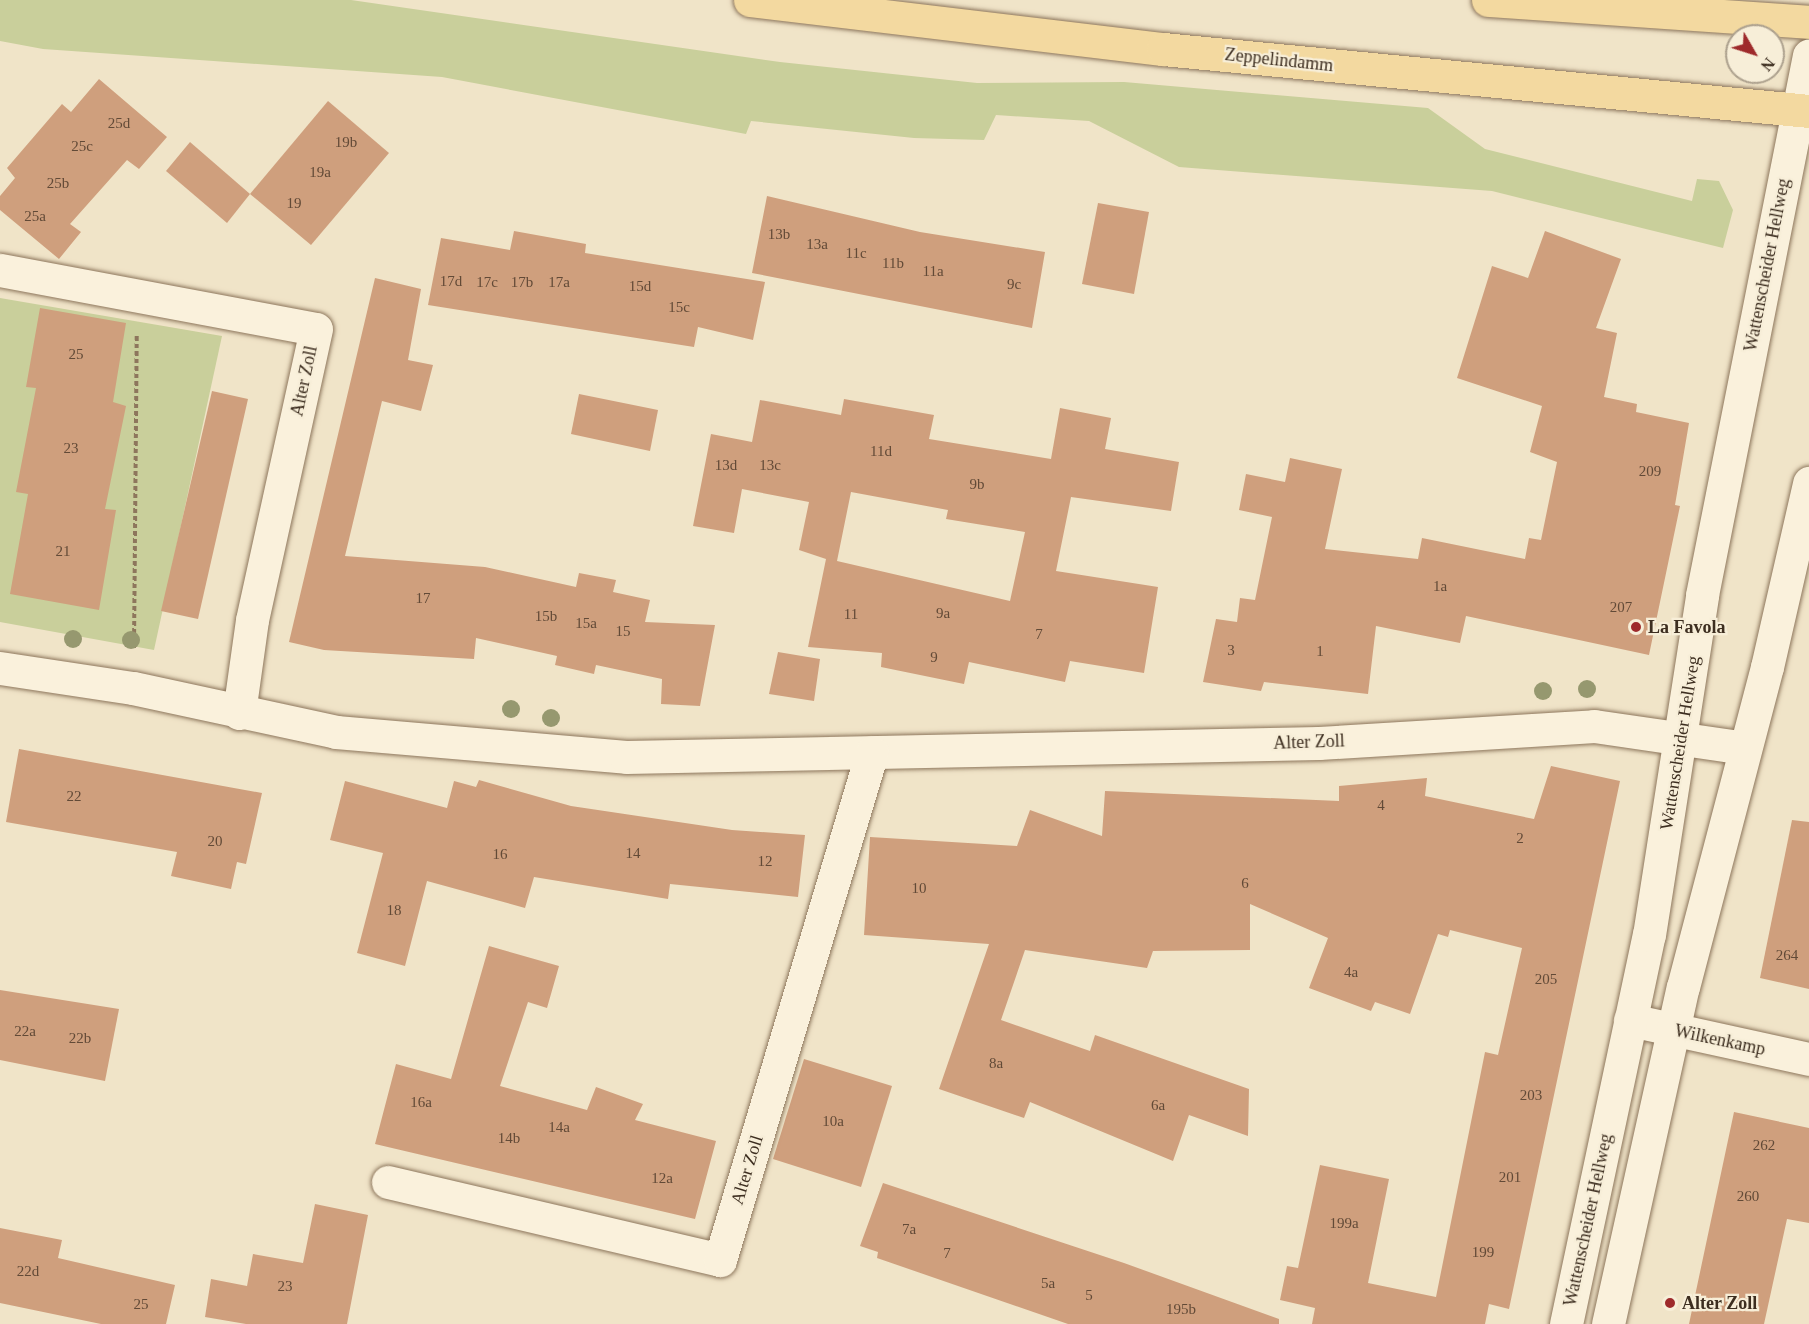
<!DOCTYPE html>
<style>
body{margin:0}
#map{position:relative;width:1809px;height:1324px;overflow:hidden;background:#f0e4c8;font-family:Georgia,serif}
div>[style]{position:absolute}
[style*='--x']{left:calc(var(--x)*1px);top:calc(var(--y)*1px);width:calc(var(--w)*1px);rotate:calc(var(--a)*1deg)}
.green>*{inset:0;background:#c9cf9b}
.building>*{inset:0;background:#cf9f7d}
.path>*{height:4px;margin-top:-2px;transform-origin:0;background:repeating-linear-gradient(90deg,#8d765c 0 4.5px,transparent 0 7.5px)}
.roads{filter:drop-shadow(0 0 2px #8d765c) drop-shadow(0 0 2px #8d765c)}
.minor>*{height:33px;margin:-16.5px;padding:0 16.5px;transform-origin:16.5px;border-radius:16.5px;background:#faf1dc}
.secondary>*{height:33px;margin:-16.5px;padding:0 16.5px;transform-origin:16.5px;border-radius:16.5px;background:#faf1dc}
.primary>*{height:33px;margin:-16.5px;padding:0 16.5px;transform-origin:16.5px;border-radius:16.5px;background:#f3d9a0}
.trees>*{width:18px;height:18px;margin:-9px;border-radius:50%;background:#96986f}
.dots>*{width:16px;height:16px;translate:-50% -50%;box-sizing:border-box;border:3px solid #f7eed8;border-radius:50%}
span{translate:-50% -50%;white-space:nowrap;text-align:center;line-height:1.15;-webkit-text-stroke:4.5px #f7eed8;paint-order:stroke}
.number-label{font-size:15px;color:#624a37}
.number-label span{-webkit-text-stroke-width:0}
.street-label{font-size:18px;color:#3d2e20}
.poi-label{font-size:18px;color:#3d2e20;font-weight:700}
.left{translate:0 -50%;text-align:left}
.north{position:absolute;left:1725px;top:24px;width:60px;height:60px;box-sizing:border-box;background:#f7eed8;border:2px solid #ada18e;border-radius:50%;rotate:129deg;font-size:16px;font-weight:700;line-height:24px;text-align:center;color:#3d2e20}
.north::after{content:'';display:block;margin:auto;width:21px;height:27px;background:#9e2a2b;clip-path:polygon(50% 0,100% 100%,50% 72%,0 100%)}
</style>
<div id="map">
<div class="green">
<div style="clip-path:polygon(0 0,351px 0,780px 62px,977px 83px,1124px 82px,1428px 108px,1485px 149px,1692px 201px,1697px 179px,1719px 181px,1733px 210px,1723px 248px,1492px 191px,1179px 167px,1089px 121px,996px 115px,984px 140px,914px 138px,751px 121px,746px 134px,442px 77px,43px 49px,0 41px)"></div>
<div style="clip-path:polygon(0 298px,222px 336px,154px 650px,0 622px)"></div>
</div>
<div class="building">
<div style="clip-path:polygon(99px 79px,167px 137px,139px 169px,127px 160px,70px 224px,81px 232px,59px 259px,0 210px,0 196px,15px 178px,7px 168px,62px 104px,71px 112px)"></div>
<div style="clip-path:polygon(328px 101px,389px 153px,311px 245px,250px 194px)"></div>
<div style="clip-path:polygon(190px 142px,250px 194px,227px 223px,166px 171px)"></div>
<div style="clip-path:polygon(767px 196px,920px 232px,1045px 252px,1032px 328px,752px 273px)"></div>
<div style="clip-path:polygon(1098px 203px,1149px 212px,1134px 294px,1082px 284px)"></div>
<div style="clip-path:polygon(514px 231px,586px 244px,585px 253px,765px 282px,753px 340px,698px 327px,694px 347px,428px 305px,441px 238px,510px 250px)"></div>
<div style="clip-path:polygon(1545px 231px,1621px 259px,1596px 328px,1617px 333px,1604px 397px,1637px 404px,1636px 412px,1689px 423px,1675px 505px,1680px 506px,1649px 655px,1466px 616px,1460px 643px,1376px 626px,1368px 694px,1264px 682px,1261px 691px,1203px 682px,1216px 619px,1237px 622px,1240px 598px,1255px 600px,1272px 517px,1239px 510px,1246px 474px,1285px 482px,1290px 458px,1342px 469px,1325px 549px,1418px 559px,1422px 538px,1525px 559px,1529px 538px,1541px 540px,1557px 462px,1530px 452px,1542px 406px,1457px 378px,1492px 266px,1528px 278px)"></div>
<div style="clip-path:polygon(375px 278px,421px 289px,408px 360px,433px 365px,421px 411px,382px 401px,345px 556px,485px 567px,576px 587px,579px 573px,616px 580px,613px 592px,650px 600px,645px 622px,715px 625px,700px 706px,661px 704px,662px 679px,596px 665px,594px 674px,555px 665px,557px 656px,476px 638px,474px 659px,324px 650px,289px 642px)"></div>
<div style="clip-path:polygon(40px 308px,126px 323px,113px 402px,126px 406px,105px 509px,116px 510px,99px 610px,10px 594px,28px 494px,16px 492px,36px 388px,26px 387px)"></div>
<div style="clip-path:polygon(212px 391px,248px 399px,198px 619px,161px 611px)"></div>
<div style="clip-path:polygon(579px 394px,658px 410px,650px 451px,571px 434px)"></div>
<div style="clip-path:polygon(evenodd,844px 399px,934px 415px,929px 439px,1051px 459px,1060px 408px,1111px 418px,1105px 449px,1179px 462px,1171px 511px,1071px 497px,1056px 571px,1158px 587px,1144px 673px,1070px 661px,1065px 682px,969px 662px,964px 684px,881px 667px,882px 653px,808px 647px,826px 559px,799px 550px,809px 502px,742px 489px,734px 533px,693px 526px,711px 434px,752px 442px,760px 400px,841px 415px,844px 399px,851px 492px,948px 510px,946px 519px,1025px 532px,1010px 601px,837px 561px,851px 492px)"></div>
<div style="clip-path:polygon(778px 652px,820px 659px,814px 701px,769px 694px)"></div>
<div style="clip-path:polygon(19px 749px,262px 793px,246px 864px,237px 862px,231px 889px,171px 876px,177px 852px,6px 822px)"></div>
<div style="clip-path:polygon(1551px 766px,1620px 781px,1509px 1309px,1489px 1304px,1485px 1324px,1312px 1324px,1315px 1308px,1280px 1300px,1287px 1266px,1298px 1268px,1320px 1165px,1389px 1179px,1368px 1283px,1436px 1297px,1485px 1052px,1498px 1055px,1522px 948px,1450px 930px,1448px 937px,1438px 934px,1410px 1014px,1375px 1002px,1371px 1011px,1309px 988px,1328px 938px,1250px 904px,1250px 950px,1153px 951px,1147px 968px,1025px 950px,1001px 1020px,1090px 1051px,1095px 1035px,1249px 1089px,1248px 1136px,1189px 1115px,1173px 1161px,1030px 1102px,1024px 1118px,939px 1089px,989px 944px,864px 935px,870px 837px,1017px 846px,1030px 810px,1102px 836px,1105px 791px,1339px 801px,1339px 786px,1427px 778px,1425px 796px,1534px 819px)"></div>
<div style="clip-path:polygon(479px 780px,571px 806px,732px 830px,805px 835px,798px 897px,670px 884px,668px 899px,534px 877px,525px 908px,427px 881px,405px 966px,357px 953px,383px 853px,330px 840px,345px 781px,447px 808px,454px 781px,476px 787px)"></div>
<div style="clip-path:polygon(1792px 820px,1809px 822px,1809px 989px,1760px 978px)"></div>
<div style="clip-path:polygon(489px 946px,559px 966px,547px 1008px,528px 1002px,500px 1086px,587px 1110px,596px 1087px,643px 1104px,635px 1120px,716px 1141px,695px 1219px,375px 1144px,396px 1064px,451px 1079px)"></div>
<div style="clip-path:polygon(0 990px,119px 1009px,105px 1081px,0 1060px)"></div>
<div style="clip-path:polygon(804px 1059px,892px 1086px,861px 1187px,773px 1159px)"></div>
<div style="clip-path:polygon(1734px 1112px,1809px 1128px,1809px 1223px,1787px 1219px,1764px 1324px,1689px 1324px)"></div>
<div style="clip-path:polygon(883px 1183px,1124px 1263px,1279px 1319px,1279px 1324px,1068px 1324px,877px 1258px,878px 1252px,860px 1246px)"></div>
<div style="clip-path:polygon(315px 1204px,368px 1215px,347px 1324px,246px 1324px,205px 1317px,211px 1279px,247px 1286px,253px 1254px,303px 1263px)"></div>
<div style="clip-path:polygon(0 1228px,62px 1240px,58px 1258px,175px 1285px,166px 1324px,101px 1324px,0 1303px)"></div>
</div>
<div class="path">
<div style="--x:134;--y:648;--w:313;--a:-89.5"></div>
</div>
<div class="roads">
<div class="minor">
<div style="--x:0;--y:270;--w:321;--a:10.6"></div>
<div style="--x:316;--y:329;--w:298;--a:102.4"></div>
<div style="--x:252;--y:620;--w:94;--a:98"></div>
<div style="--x:0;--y:668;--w:134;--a:8.6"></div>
<div style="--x:133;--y:688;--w:208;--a:12.2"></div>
<div style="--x:336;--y:732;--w:291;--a:4.9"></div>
<div style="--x:626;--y:757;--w:693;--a:-1.16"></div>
<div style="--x:1319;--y:743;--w:276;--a:-3.5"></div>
<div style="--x:1594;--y:726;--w:152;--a:8.3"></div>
<div style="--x:1630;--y:1020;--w:183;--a:12.3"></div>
<div style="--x:388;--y:1182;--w:341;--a:13.2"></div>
<div style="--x:720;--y:1260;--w:530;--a:-73.34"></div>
</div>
<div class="secondary">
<div style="--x:1566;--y:1324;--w:398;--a:-78"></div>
<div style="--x:1649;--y:935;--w:344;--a:-81.1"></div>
<div style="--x:1702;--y:595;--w:550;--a:-78.79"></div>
<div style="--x:1608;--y:1324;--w:345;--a:-77.5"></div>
<div style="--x:1683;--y:987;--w:331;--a:-75.3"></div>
<div style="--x:1767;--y:667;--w:189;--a:-77.1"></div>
</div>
<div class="primary">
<div style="--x:750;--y:0;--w:416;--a:6.8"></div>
<div style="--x:1163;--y:49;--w:649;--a:5.48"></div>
<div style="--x:1488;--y:0;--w:322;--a:3.9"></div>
</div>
</div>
<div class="trees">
<div style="left:73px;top:639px"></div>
<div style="left:131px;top:640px"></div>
<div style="left:1587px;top:689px"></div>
<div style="left:1543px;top:691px"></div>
<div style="left:511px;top:709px"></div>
<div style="left:551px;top:718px"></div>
</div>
<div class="dots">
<div style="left:1636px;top:627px;background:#9e2a2b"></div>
<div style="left:1670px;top:1303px;background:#9e2a2b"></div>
</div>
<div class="number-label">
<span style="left:119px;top:124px">25d</span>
<span style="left:346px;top:143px">19b</span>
<span style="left:82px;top:147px">25c</span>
<span style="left:320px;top:173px">19a</span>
<span style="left:58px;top:184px">25b</span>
<span style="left:294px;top:204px">19</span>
<span style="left:35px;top:217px">25a</span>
<span style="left:779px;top:235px">13b</span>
<span style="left:817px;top:245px">13a</span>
<span style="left:856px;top:254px">11c</span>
<span style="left:893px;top:264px">11b</span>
<span style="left:933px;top:272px">11a</span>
<span style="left:451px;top:282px">17d</span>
<span style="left:487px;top:283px">17c</span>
<span style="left:522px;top:283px">17b</span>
<span style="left:559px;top:283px">17a</span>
<span style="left:1014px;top:285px">9c</span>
<span style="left:640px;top:287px">15d</span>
<span style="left:679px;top:308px">15c</span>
<span style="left:76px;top:355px">25</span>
<span style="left:71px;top:449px">23</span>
<span style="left:881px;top:452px">11d</span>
<span style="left:726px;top:466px">13d</span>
<span style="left:770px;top:466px">13c</span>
<span style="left:1650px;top:472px">209</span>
<span style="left:977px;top:485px">9b</span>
<span style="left:63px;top:552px">21</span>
<span style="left:1440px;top:587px">1a</span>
<span style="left:423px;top:599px">17</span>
<span style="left:1621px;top:608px">207</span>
<span style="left:943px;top:614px">9a</span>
<span style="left:851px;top:615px">11</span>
<span style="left:546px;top:617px">15b</span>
<span style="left:586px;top:624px">15a</span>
<span style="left:623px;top:632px">15</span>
<span style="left:1039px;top:635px">7</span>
<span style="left:1231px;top:651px">3</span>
<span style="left:1320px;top:652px">1</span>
<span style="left:934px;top:658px">9</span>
<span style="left:74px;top:797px">22</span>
<span style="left:1381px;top:806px">4</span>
<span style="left:1520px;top:839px">2</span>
<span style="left:215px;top:842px">20</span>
<span style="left:633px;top:854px">14</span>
<span style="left:500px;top:855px">16</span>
<span style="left:765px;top:862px">12</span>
<span style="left:1245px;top:884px">6</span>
<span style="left:919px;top:889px">10</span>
<span style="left:394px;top:911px">18</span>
<span style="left:1787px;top:956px">264</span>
<span style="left:1351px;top:973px">4a</span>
<span style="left:1546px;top:980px">205</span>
<span style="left:25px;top:1032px">22a</span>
<span style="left:80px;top:1039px">22b</span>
<span style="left:996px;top:1064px">8a</span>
<span style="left:1531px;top:1096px">203</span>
<span style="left:421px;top:1103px">16a</span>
<span style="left:1158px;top:1106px">6a</span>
<span style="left:833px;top:1122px">10a</span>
<span style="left:559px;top:1128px">14a</span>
<span style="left:509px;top:1139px">14b</span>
<span style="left:1764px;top:1146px">262</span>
<span style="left:1510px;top:1178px">201</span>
<span style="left:662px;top:1179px">12a</span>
<span style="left:1748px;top:1197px">260</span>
<span style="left:1344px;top:1224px">199a</span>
<span style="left:909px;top:1230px">7a</span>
<span style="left:1483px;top:1253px">199</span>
<span style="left:947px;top:1254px">7</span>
<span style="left:28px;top:1272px">22d</span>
<span style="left:1048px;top:1284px">5a</span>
<span style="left:285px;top:1287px">23</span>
<span style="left:1089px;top:1296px">5</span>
<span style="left:141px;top:1305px">25</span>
<span style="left:1181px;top:1310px">195b</span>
</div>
<div class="street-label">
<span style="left:1279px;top:60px;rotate:6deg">Zeppelindamm</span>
<span style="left:1767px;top:265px;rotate:-79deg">Wattenscheider Hellweg</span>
<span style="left:304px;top:381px;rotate:-78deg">Alter Zoll</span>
<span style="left:1309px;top:742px;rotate:-2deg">Alter Zoll</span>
<span style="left:1680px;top:743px;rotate:-81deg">Wattenscheider Hellweg</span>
<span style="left:1720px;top:1040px;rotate:12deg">Wilkenkamp</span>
<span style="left:747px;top:1170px;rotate:-73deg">Alter Zoll</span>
<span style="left:1588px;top:1220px;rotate:-78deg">Wattenscheider Hellweg</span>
</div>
<div class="poi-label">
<span class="left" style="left:1648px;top:627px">La Favola</span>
<span class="left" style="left:1682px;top:1303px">Alter Zoll</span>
</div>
<div class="north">N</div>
</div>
